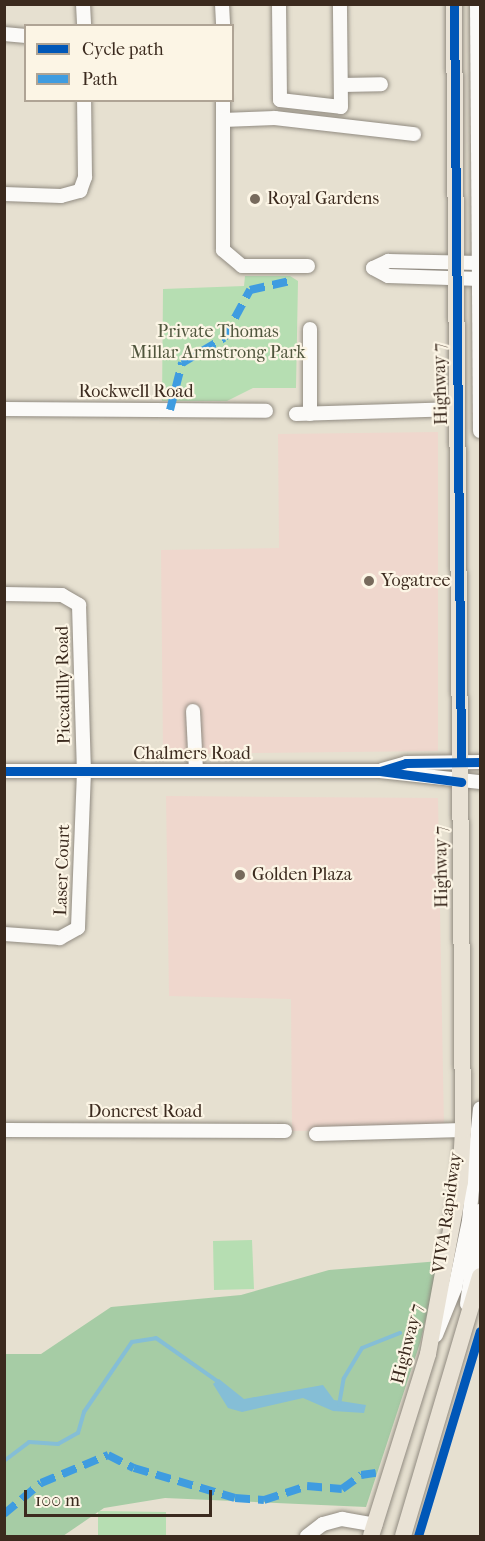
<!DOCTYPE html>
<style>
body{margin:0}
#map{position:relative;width:485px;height:1541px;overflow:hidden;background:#e6e0d0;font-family:"IM FELL French Canon",serif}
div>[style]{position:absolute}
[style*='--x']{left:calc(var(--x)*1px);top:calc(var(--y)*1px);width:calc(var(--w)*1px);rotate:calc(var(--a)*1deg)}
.built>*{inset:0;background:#efd7cd}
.green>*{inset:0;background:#b6deb2}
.forest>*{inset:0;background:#a6cca5}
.water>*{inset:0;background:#85bed6}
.stream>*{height:4px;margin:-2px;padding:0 2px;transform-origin:2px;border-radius:2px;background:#85bed6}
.roads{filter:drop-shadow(0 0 2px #918b81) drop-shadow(0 0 2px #918b81)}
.minor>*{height:14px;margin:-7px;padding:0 7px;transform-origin:7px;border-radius:7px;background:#fbfaf8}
.major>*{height:16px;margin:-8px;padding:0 8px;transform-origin:8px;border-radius:8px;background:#e9e2d5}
.quiet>*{height:8px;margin-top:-4px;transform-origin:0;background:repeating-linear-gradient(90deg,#3f9ce0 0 15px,transparent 0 23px)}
.cycleway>*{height:9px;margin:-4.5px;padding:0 4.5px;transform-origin:4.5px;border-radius:4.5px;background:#0057b8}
.dots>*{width:16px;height:16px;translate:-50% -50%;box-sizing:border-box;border:3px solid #fcf5e5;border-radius:50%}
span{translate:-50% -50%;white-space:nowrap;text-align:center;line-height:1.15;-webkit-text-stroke:4.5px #fcf5e5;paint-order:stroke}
.poi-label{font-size:18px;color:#3b2a1e}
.left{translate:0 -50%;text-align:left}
.park-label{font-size:18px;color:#50563d}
.street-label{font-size:18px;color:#3b2a1e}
.frame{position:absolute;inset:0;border:6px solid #3b2a1e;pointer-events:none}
.legend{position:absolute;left:24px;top:24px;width:210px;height:78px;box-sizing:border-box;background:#fcf5e5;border:2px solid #afa495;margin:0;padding:8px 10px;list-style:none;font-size:18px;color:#3b2a1e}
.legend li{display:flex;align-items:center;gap:12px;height:30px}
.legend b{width:30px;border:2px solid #afa495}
.scale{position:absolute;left:24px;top:1490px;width:188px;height:27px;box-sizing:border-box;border:3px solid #3b2a1e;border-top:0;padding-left:8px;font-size:18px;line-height:21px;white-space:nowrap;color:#3b2a1e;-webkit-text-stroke:4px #fcf5e5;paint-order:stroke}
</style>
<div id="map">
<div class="built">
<div style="clip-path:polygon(438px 432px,438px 751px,163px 754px,161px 550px,279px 548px,278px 434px)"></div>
<div style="clip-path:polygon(166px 796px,438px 798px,444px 1129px,292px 1131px,291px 999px,169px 996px)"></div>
</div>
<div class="green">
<div style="clip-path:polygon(245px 276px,290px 276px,298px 281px,296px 388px,253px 388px,227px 401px,162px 401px,163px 289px,244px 286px)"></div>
<div style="clip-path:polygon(252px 1240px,254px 1289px,214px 1290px,213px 1241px)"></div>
<div style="clip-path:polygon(98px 1511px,166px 1512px,166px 1536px,98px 1536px)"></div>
</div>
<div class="forest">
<div style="clip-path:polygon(440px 1261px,420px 1343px,366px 1507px,165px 1498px,104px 1508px,63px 1536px,5px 1536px,4px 1354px,41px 1354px,111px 1307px,241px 1295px,329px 1270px)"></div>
</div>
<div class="water">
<div style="clip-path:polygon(219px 1379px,244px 1399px,323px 1385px,334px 1400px,366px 1405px,364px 1413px,333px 1411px,303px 1398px,242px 1412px,228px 1408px,213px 1384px)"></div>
</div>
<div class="stream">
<div style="--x:339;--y:1405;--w:27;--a:-80"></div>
<div style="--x:344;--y:1378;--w:35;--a:-59"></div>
<div style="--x:362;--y:1348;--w:41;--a:-21.5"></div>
<div style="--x:4;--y:1461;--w:31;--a:-37"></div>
<div style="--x:29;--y:1442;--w:29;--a:4"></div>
<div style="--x:58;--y:1444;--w:23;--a:-29"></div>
<div style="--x:78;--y:1433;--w:22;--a:-74"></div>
<div style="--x:84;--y:1412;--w:85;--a:-55.6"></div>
<div style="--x:132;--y:1342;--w:24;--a:-9"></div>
<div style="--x:156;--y:1338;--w:75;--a:35.2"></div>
</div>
<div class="roads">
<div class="minor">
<div style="--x:83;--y:4;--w:22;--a:87"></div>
<div style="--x:222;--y:4;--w:22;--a:87"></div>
<div style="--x:279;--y:4;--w:96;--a:89.4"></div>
<div style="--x:280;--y:100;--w:61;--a:6.5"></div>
<div style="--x:341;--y:107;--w:103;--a:-90.6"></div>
<div style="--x:477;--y:4;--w:427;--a:89.6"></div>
<div style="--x:4;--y:34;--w:22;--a:5"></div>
<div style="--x:342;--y:85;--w:39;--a:-1"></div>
<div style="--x:223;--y:100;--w:20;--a:90"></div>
<div style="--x:4;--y:194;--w:57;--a:2"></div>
<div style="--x:61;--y:196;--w:20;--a:-15"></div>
<div style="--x:80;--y:191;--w:15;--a:-70"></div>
<div style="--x:85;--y:177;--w:77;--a:-90.7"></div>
<div style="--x:308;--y:266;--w:66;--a:180"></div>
<div style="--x:242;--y:266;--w:25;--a:-140"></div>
<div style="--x:223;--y:250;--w:130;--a:-90"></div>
<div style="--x:223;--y:120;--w:52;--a:-2.2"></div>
<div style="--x:275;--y:118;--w:140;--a:6.6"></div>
<div style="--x:373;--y:268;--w:17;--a:28"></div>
<div style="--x:388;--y:276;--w:92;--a:1.9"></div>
<div style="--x:373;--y:268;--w:17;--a:-25"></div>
<div style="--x:388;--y:261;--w:92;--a:1.2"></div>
<div style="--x:310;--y:329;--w:85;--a:90"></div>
<div style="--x:4;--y:409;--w:262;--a:0.4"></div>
<div style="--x:296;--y:414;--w:162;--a:-1.8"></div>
<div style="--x:4;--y:594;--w:58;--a:1"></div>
<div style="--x:62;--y:595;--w:20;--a:30"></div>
<div style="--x:79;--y:605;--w:166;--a:88.3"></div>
<div style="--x:84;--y:771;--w:157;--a:92.2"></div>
<div style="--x:78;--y:928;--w:21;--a:151"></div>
<div style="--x:60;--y:938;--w:56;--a:-175.9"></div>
<div style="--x:193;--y:711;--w:60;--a:87.1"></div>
<div style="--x:382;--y:770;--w:25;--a:-16"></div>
<div style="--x:406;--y:763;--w:74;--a:-0.8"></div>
<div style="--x:4;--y:771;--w:376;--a:0"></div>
<div style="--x:380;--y:771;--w:101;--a:6.3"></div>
<div style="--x:4;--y:1130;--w:281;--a:0.2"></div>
<div style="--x:316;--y:1134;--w:147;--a:-1.6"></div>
<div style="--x:467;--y:1304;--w:94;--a:-82"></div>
<div style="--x:436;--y:1335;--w:51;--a:-68"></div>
<div style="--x:455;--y:1288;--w:68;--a:-78.2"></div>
<div style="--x:469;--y:1221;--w:113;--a:-84.4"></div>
<div style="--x:307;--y:1536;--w:20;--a:-37"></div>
<div style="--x:323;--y:1524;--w:20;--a:-15"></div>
<div style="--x:342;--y:1519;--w:34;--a:10"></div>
</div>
<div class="major">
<div style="--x:371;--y:1536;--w:191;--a:-72.6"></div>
<div style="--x:428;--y:1354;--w:175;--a:-79.5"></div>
<div style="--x:460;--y:1182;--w:52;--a:-86.7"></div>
<div style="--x:463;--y:1130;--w:1126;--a:-90.46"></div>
<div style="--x:403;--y:1536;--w:271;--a:-73.5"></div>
</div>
</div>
<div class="quiet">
<div style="--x:170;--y:410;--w:49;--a:-75.7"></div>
<div style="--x:182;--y:363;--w:49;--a:-30.8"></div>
<div style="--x:224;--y:338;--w:55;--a:-61.6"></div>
<div style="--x:250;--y:290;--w:41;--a:-12.7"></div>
<div style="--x:4;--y:1514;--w:48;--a:-40"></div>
<div style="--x:41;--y:1483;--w:73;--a:-22.7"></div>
<div style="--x:108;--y:1455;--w:29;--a:27"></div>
<div style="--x:134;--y:1468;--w:105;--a:16.5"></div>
<div style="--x:235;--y:1498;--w:29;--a:4"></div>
<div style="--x:264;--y:1500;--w:45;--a:-18"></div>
<div style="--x:307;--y:1486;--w:35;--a:5"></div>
<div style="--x:342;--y:1489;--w:24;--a:-36"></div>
<div style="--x:361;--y:1475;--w:15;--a:-8"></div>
</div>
<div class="cycleway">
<div style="--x:454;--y:4;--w:758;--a:89.47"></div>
<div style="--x:4;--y:771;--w:376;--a:0"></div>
<div style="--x:380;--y:771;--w:82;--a:7.7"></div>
<div style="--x:380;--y:771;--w:27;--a:-17"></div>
<div style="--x:406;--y:763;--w:74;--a:-0.8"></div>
<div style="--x:418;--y:1536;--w:214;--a:-73.2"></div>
</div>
<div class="dots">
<div style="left:255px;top:199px;background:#776a5c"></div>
<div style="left:369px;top:581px;background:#776a5c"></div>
<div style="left:240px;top:875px;background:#776a5c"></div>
</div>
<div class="poi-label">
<span class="left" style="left:267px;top:199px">Royal Gardens</span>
<span class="left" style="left:381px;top:581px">Yogatree</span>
<span class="left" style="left:252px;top:875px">Golden Plaza</span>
</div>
<div class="park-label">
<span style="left:218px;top:343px">Private Thomas<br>Millar Armstrong Park</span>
</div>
<div class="street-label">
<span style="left:441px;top:384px;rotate:-92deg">Highway 7</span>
<span style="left:136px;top:392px">Rockwell Road</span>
<span style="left:64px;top:685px;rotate:-91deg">Piccadilly Road</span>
<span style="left:192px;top:754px">Chalmers Road</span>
<span style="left:442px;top:867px;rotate:-91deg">Highway 7</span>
<span style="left:63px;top:870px;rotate:-88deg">Laser Court</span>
<span style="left:145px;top:1112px">Doncrest Road</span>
<span style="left:448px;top:1213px;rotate:-82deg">VIVA Rapidway</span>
<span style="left:408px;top:1344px;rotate:-76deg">Highway 7</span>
</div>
<div class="frame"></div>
<ul class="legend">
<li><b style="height:8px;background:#0057b8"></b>Cycle path</li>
<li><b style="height:8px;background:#3f9ce0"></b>Path</li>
</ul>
<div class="scale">100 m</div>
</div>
